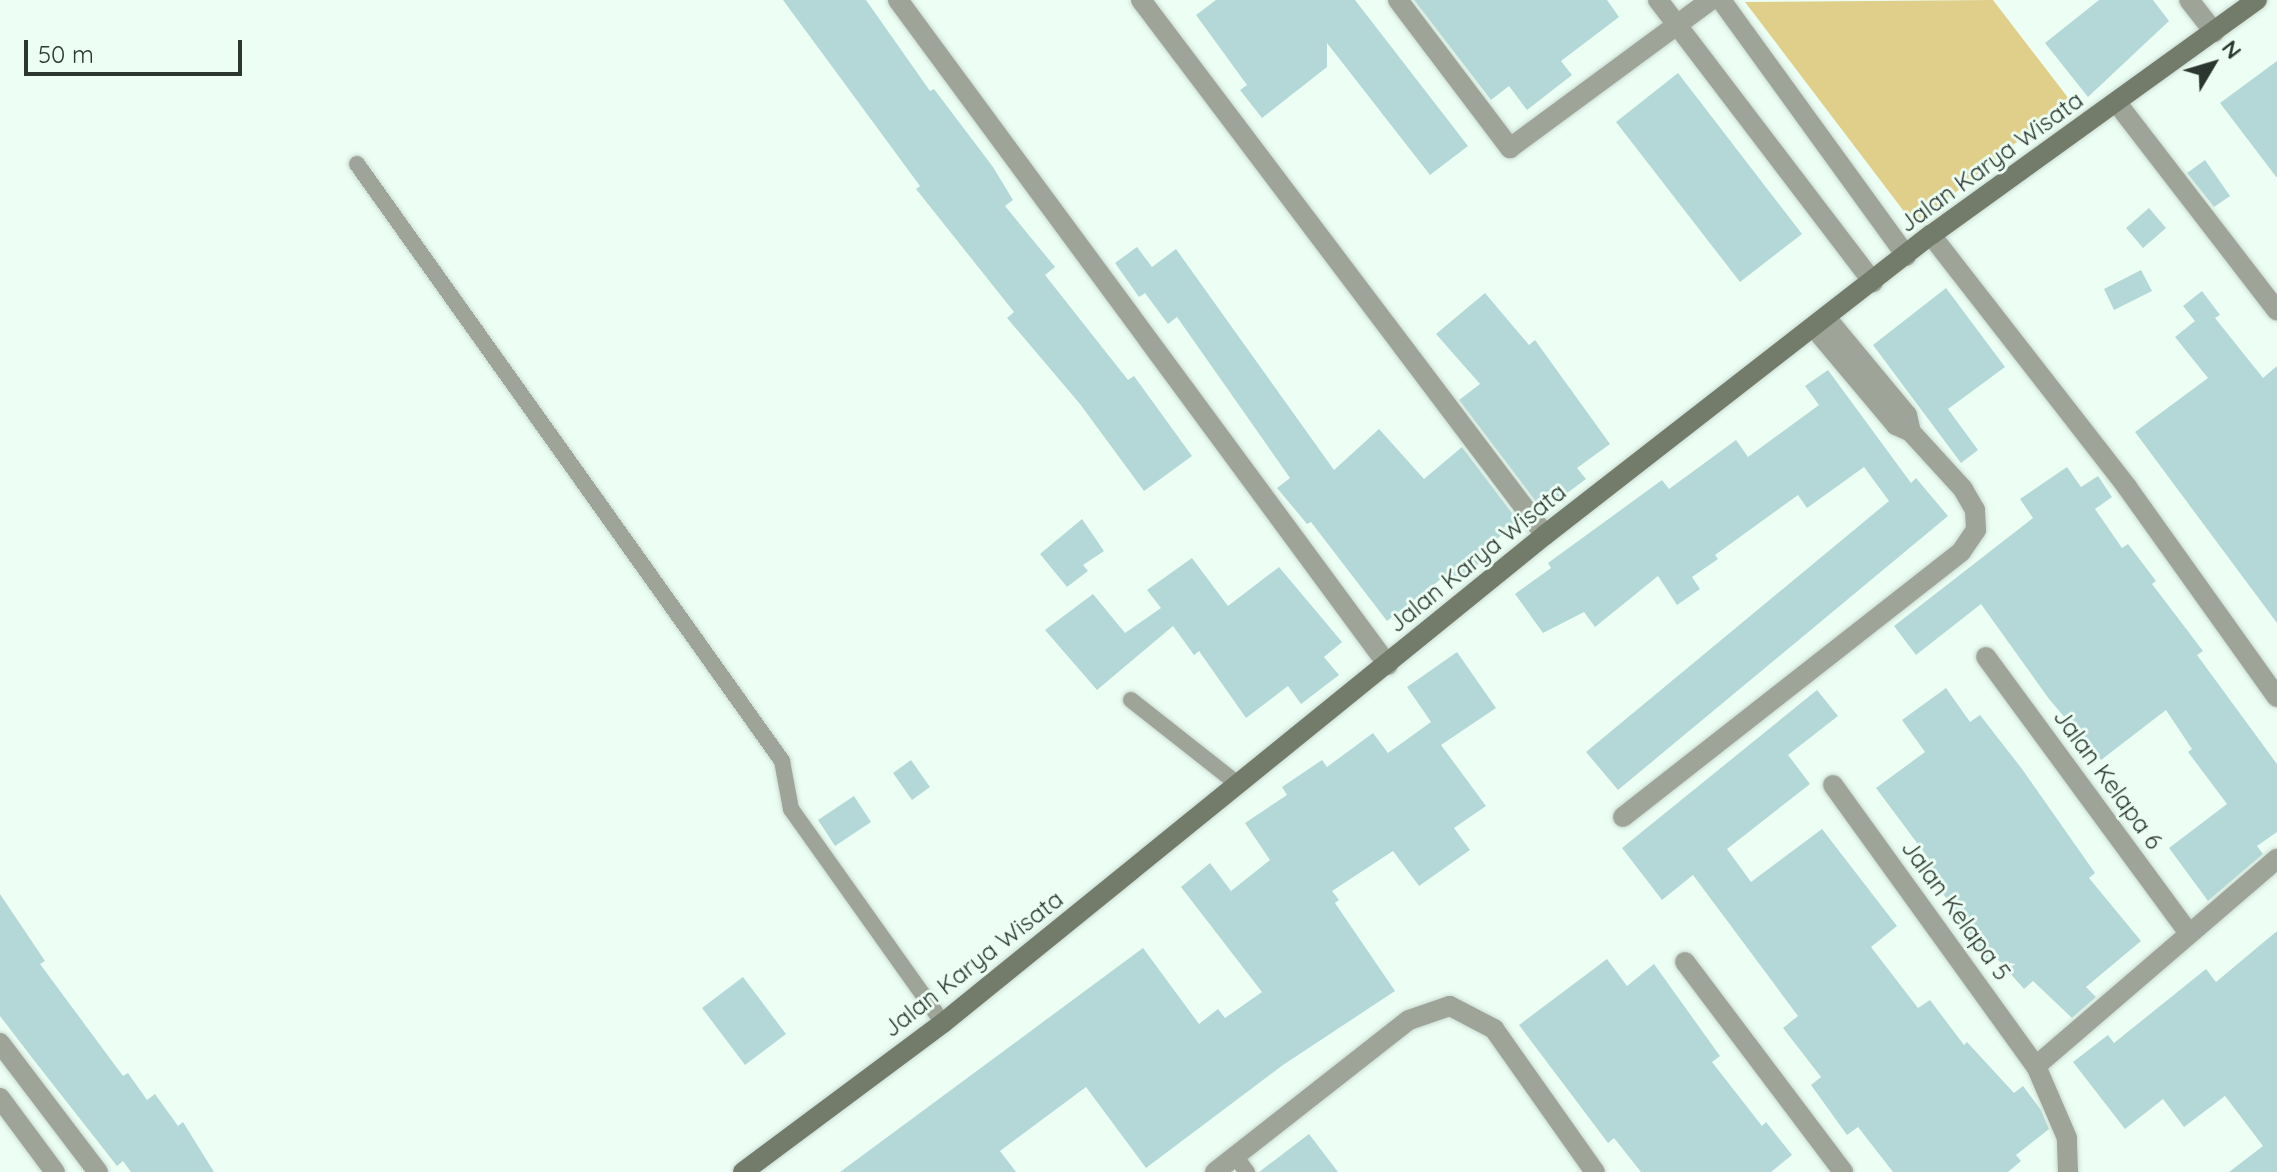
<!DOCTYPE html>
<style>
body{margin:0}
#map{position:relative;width:2277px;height:1172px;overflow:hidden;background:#edfff5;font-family:Quicksand,sans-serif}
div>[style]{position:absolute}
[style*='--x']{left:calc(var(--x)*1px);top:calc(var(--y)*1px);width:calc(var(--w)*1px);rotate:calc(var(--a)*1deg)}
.green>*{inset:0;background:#e0cf8b}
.building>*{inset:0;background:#b3d8d7}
.roads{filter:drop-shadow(0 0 2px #cadbd2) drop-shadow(0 0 2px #cadbd2)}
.lane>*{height:16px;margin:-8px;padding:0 8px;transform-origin:8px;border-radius:8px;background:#9fa499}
.street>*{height:20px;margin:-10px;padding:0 10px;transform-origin:10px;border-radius:10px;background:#9fa499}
.secondary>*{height:20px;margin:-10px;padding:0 10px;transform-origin:10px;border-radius:10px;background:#737c6b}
span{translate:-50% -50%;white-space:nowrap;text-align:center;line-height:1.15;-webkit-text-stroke:6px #edfff5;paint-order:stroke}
.street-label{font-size:24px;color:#2b3730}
.north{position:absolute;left:2173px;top:24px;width:80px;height:80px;-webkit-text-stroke:6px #edfff5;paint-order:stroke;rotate:52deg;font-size:22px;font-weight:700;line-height:32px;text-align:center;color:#2b3730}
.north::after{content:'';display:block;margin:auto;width:28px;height:36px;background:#2b3730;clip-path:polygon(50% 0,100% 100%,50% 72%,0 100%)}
.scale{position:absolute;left:24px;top:40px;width:218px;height:36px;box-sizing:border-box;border:4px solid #2b3730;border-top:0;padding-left:10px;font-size:24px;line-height:28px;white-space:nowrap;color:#2b3730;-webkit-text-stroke:6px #edfff5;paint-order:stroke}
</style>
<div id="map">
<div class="green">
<div style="clip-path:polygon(1993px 0,2069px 99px,1915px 226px,1745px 2px)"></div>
</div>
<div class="building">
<div style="clip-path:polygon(783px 0,866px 0,930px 91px,934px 89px,993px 167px,1013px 200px,1005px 206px,1055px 267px,1045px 275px,1128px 380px,1134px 376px,1192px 456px,1144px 491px,1080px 404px,1007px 318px,1014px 312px,916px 189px,920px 186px)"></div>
<div style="clip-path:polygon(1216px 0,1355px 0,1468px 146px,1430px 175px,1327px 43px,1327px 67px,1262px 118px,1240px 90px,1247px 85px,1196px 15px)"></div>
<div style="clip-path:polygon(1414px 0,1607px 0,1619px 17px,1561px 61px,1572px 75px,1527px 110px,1509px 86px,1491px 100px)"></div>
<div style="clip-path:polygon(2099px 0,2153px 0,2169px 21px,2088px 97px,2045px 43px)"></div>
<div style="clip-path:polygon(2277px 61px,2277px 178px,2220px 103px)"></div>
<div style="clip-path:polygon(1678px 73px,1802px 234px,1740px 282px,1616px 122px)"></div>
<div style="clip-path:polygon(2205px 160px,2230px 196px,2214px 207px,2187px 173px)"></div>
<div style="clip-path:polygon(2149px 208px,2166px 228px,2143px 248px,2126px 228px)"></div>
<div style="clip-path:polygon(1137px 247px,1152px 267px,1176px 249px,1334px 470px,1379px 429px,1424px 479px,1462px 447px,1518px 521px,1476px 557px,1480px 563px,1448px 587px,1441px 579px,1387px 621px,1311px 522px,1307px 524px,1277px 488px,1290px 478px,1177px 317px,1168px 324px,1145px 293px,1139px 297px,1115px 263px)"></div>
<div style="clip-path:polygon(2141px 270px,2152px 291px,2114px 310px,2104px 289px)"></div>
<div style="clip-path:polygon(1946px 288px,2005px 367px,1948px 409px,1978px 450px,1961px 463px,1873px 345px)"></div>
<div style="clip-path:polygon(2202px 291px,2220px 315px,2215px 318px,2263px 378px,2277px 366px,2277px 623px,2135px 432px,2208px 378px,2175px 337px,2195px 321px,2183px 306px)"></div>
<div style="clip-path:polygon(1485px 293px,1529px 345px,1535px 340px,1610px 444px,1577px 468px,1586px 479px,1543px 511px,1459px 400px,1480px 384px,1436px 334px)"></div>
<div style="clip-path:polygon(1828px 370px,1911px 483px,1916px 478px,1948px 516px,1618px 790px,1586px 752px,1889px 501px,1864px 467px,1807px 508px,1798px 495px,1715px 555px,1718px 559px,1692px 577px,1700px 589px,1677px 605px,1658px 576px,1595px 627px,1584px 612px,1543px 633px,1515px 594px,1551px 568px,1548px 563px,1662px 480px,1669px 489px,1736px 440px,1748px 457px,1819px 405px,1805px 386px)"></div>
<div style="clip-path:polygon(2067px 467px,2081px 487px,2098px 476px,2112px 497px,2095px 509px,2122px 548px,2128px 544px,2156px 581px,2152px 584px,2203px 651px,2197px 655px,2277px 764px,2277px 832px,2257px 846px,2263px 854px,2208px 901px,2169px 848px,2227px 804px,2188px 752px,2192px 749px,2166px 710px,2101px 760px,2049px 699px,1981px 604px,1916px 655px,1894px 626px,2033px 518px,2020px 499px)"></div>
<div style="clip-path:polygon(1082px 519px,1104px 551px,1083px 565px,1088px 571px,1067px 587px,1040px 554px)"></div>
<div style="clip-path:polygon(1192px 558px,1228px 606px,1279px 567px,1342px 642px,1324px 657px,1339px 675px,1301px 704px,1288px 686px,1246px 718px,1199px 651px,1194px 655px,1173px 626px,1097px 690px,1045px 630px,1093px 594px,1125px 633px,1161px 608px,1147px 590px)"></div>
<div style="clip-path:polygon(1457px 652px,1496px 708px,1441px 745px,1486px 806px,1454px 828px,1470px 850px,1419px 886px,1393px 851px,1332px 891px,1339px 900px,1335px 903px,1395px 991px,1283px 1065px,1146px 1168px,1086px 1087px,1000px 1151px,1016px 1172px,840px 1172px,1143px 948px,1199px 1024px,1218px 1009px,1225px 1018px,1262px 992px,1181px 887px,1210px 863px,1231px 891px,1270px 860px,1245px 823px,1287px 795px,1282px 787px,1322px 760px,1327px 767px,1373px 733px,1388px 753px,1431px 722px,1407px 687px)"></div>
<div style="clip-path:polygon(1946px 688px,1970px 722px,1980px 715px,2022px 769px,2095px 873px,2089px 878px,2141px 941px,2086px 987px,2096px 997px,2072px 1018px,2033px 981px,2024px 989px,1992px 953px,1986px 958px,1958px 925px,1963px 921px,1922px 865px,1929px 859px,1876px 788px,1925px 752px,1902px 720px)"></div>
<div style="clip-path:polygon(1817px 690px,1838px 716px,1788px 755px,1810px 784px,1727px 849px,1751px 882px,1822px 829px,1897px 926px,1871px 947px,1918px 1008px,1930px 1000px,1964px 1045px,1967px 1042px,2014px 1093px,2023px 1086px,2041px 1110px,2049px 1129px,2016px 1155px,2021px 1161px,2008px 1172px,1893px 1172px,1858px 1127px,1847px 1135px,1811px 1085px,1821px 1077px,1783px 1028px,1798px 1016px,1693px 875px,1662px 900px,1622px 848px)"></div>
<div style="clip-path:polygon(911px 760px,930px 787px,912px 800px,893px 773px)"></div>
<div style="clip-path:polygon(854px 796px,871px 822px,835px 846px,818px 820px)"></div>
<div style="clip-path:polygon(0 894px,45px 961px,40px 964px,123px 1076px,128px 1073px,147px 1100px,155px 1094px,178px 1126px,183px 1122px,214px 1172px,131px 1172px,123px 1161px,117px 1166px,33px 1059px,0 1016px)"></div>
<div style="clip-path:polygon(2277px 931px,2277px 1172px,2229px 1172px,2263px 1146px,2225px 1096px,2184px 1127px,2163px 1099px,2125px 1129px,2073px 1062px,2108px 1035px,2114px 1043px,2206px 969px,2216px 982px)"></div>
<div style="clip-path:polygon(1607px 959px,1627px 986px,1654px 964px,1720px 1056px,1712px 1062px,1762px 1126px,1766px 1122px,1792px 1155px,1771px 1172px,1641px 1172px,1614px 1138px,1608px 1143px,1519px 1025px)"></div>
<div style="clip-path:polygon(743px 977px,786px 1034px,745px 1065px,702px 1008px)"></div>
<div style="clip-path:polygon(1309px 1134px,1338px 1172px,1259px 1172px)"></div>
</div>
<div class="roads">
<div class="lane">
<div style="--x:357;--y:164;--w:733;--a:54.55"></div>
<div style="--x:782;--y:761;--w:49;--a:79.4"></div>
<div style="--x:791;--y:809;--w:262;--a:54.6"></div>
<div style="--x:1131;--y:700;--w:137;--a:38.2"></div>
<div style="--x:1236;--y:1157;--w:19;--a:54"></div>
</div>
<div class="street">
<div style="--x:898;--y:0;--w:826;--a:53.62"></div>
<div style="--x:1141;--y:0;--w:670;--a:52.94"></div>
<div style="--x:1398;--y:0;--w:186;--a:52.9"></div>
<div style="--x:1510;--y:148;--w:250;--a:-36.4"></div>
<div style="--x:1658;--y:0;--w:355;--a:52.7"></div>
<div style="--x:1721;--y:0;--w:316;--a:54.1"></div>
<div style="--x:2189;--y:0;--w:41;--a:52"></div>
<div style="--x:2117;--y:103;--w:262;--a:52.4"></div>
<div style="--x:1931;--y:235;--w:319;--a:52.1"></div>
<div style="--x:2127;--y:487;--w:258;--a:54.5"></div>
<div style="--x:1828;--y:320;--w:124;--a:50.3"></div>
<div style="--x:1907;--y:415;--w:17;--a:77"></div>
<div style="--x:1986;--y:657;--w:340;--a:53.7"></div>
<div style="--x:1833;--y:785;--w:347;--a:54.2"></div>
<div style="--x:1623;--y:817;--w:429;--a:-38.1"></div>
<div style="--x:1961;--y:552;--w:27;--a:-56"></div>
<div style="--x:1976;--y:530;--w:20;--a:-93"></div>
<div style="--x:1975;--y:510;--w:24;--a:-120"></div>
<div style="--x:1963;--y:489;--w:77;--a:-132.4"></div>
<div style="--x:1911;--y:432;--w:17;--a:-155"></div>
<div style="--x:1896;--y:425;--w:124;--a:-130.1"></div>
<div style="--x:1685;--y:962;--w:263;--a:53"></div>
<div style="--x:0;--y:1043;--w:162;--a:52.8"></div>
<div style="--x:0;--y:1098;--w:92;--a:53.4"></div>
<div style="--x:1215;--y:1172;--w:246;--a:-38.1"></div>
<div style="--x:1409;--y:1020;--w:43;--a:-18.9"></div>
<div style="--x:1450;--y:1006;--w:50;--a:27.6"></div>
<div style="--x:1494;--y:1029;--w:175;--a:54.8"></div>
<div style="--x:2068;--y:1172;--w:34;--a:-92"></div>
<div style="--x:2067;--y:1138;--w:78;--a:-113.3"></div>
<div style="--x:2036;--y:1066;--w:318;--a:-40.7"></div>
</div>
<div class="secondary">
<div style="--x:743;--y:1172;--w:249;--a:-36.7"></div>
<div style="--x:943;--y:1023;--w:775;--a:-39.03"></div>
<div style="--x:1545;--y:535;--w:489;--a:-37.9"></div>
<div style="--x:1931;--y:235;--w:402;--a:-35.8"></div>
</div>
</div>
<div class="street-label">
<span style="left:1991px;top:162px;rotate:-36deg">Jalan Karya Wisata</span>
<span style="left:1477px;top:558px;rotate:-39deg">Jalan Karya Wisata</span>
<span style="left:2108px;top:779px;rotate:54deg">Jalan Kelapa 6</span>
<span style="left:1956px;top:910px;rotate:54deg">Jalan Kelapa 5</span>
<span style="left:973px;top:964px;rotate:-38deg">Jalan Karya Wisata</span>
</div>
<div class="north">N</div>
<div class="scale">50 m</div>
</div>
